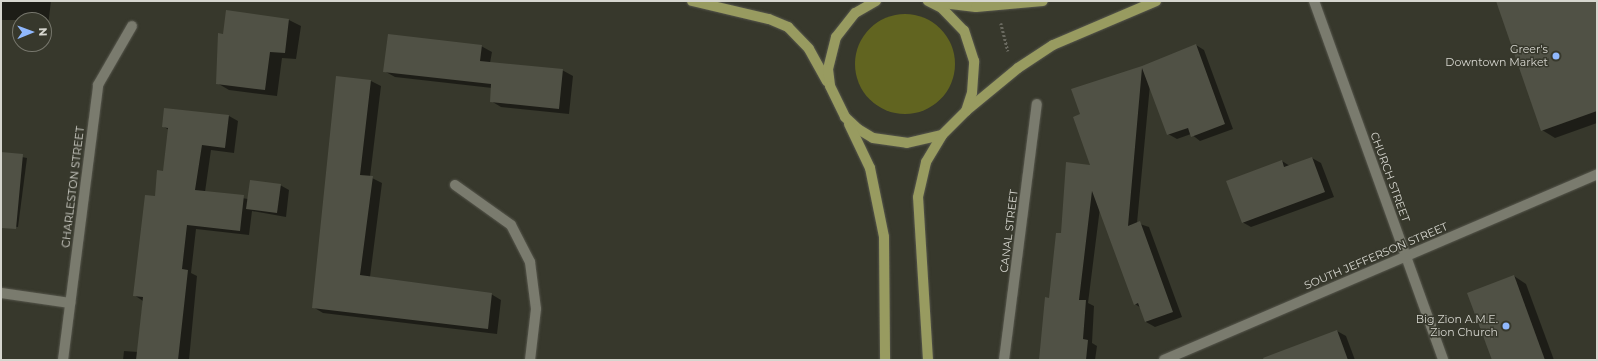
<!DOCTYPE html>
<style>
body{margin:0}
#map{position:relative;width:1598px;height:361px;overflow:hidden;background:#37382c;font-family:Montserrat,sans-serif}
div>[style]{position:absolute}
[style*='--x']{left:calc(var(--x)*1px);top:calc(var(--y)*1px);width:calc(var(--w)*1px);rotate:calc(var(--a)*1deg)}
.green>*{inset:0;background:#616420}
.round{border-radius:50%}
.shadow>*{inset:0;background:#0007}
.building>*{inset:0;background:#505145}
.path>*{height:2.5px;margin-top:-1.25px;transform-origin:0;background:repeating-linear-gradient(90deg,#6a6a60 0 2px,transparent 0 4px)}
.roads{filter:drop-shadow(0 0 1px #56564c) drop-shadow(0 0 1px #56564c)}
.minor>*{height:10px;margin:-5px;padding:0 5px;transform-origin:5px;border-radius:5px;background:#7a7b6e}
.major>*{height:10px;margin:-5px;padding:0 5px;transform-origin:5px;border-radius:5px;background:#989b60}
.dots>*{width:11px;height:11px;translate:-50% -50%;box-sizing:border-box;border:2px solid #37382c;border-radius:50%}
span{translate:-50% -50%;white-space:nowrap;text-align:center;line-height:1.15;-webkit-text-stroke:3px #37382c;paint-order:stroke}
.poi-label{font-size:11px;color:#d6d6cf}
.right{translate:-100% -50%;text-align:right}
.street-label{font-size:11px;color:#d6d6cf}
.frame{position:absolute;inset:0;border:2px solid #d6d6cf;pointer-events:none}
.north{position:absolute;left:12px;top:12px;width:40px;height:40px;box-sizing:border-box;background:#37382c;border:1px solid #77776d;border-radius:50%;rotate:89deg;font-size:11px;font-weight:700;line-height:16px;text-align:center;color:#d6d6cf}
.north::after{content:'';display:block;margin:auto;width:14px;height:18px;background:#90b8fd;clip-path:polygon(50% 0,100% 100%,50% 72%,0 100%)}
</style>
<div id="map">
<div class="green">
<div class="round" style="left:855px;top:14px;width:100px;height:100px"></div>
</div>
<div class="shadow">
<div style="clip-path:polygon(1px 1px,51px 1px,48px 26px,44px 26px,44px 20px,1px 20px)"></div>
<div style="clip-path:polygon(1497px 1px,1597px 1px,1597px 123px,1555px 138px,1542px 130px)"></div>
<div style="clip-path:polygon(227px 11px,289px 20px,301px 26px,296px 59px,282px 58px,277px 96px,229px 90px,217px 83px)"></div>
<div style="clip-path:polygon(1196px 45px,1204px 50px,1233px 129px,1200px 141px,1191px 134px,1177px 139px,1168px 134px,1150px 85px,1137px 223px,1149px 227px,1182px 317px,1155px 327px,1146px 322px,1141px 308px,1135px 304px,1100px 208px,1088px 303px,1094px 306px,1092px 343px,1097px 346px,1095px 360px,1040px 360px,1062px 234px,1092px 166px,1082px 115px,1142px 67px)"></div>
<div style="clip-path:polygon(481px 46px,492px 52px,490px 63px,562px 70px,573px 76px,569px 114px,501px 107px,491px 101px,492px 88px,395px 77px,384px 71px)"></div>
<div style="clip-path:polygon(337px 77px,371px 81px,381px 86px,370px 177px,382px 183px,370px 277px,491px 294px,501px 300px,497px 334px,323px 313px,313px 307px)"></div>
<div style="clip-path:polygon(229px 116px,238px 121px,234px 153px,211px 150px,205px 192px,248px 199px,280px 185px,289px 190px,286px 217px,252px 211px,249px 235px,196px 229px,191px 273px,197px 276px,189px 360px,123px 360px,124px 351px,138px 352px,143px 301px,134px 295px,164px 172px,169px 130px,164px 127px)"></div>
<div style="clip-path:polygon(1px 153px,27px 158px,18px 227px,1px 225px)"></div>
<div style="clip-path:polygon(1312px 158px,1321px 163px,1334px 197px,1251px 227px,1242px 222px,1282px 161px,1290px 166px)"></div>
<div style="clip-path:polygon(1514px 276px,1526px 284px,1554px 360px,1493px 360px)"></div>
<div style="clip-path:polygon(1337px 331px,1346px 336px,1355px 360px,1302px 360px)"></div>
</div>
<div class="building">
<div style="clip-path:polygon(1496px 1px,1597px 1px,1597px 111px,1541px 131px)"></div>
<div style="clip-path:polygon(226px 10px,289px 19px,285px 53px,270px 52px,265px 90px,216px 84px,218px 33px,223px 34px)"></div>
<div style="clip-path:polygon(388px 34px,482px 45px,480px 61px,563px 69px,559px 109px,490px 102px,491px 84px,383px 72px)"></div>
<div style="clip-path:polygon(1196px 44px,1225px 124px,1191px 137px,1188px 128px,1167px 135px,1142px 68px,1128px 226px,1140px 221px,1173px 312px,1145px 322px,1138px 303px,1134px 305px,1092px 191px,1079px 300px,1086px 300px,1083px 339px,1088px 340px,1086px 360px,1039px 360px,1045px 297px,1049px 298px,1056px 233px,1061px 233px,1066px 162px,1090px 165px,1073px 117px,1080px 114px,1071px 89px,1142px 66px)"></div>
<div style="clip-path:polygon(336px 76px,371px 80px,360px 175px,373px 176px,360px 275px,492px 293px,488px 329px,312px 308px)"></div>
<div style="clip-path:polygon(164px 108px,229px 115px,225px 148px,202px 145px,195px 190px,244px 195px,240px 231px,187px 225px,182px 269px,188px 270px,178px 360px,136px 360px,143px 297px,133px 296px,145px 195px,155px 196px,157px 170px,163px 171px,168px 128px,162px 127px)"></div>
<div style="clip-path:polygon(1px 152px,23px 154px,16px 229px,1px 228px)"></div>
<div style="clip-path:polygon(1312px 157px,1325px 192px,1242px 223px,1226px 181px,1282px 160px,1284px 167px)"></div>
<div style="clip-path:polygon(250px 180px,281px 184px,277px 213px,246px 209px)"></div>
<div style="clip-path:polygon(1514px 275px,1545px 360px,1492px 360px,1467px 293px)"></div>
<div style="clip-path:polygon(1337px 330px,1348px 360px,1264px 360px,1263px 358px)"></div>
</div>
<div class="path">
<div style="--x:1001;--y:23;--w:29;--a:76"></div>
</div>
<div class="roads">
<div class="minor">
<div style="--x:1314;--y:1;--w:381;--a:70.2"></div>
<div style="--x:455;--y:185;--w:69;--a:35.5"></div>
<div style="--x:511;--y:225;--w:42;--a:62.8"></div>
<div style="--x:530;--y:262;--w:47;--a:82.7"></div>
<div style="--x:536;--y:309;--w:51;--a:96.7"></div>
<div style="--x:1;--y:293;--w:70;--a:8.2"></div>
<div style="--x:63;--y:360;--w:277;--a:-82.7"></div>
<div style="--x:98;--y:85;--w:68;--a:-60"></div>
<div style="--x:1004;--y:360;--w:258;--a:-82.7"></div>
<div style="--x:1164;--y:360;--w:471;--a:-23.2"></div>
</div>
<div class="major">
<div style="--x:692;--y:1;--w:79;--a:13.2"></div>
<div style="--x:769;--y:19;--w:21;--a:23"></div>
<div style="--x:788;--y:27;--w:30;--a:46"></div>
<div style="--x:809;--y:49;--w:37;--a:61"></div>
<div style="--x:876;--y:1;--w:24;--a:150"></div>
<div style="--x:855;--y:13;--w:31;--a:128"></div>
<div style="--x:836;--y:37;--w:33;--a:104"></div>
<div style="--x:828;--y:69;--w:17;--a:83"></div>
<div style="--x:830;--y:86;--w:34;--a:64"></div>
<div style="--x:845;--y:117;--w:18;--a:43"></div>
<div style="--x:858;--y:129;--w:17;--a:31"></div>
<div style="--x:873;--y:138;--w:34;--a:8"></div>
<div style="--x:907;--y:143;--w:36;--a:-13"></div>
<div style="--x:942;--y:135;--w:34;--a:-45"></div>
<div style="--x:966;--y:111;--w:19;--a:-72"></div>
<div style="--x:972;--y:93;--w:32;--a:-86"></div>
<div style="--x:974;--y:61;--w:32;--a:-108"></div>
<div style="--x:964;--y:31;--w:32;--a:-134"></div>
<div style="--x:942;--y:8;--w:16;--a:-153"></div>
<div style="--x:934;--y:2;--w:42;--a:6.8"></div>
<div style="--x:976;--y:7;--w:67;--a:-5.1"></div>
<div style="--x:966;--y:111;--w:67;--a:-39.6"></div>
<div style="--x:1018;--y:68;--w:42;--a:-33.3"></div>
<div style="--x:1053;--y:45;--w:112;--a:-23.1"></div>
<div style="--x:849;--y:124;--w:49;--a:64.5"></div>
<div style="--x:870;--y:168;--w:70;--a:78.5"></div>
<div style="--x:884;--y:237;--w:123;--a:89.5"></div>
<div style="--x:928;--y:360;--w:163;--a:-93.5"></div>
<div style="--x:918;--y:197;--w:36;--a:-77"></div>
<div style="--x:926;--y:162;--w:31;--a:-59"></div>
</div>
</div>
<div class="dots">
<div style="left:1556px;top:56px;background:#90b8fd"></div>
<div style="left:1506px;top:326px;background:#90b8fd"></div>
</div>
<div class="poi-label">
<span class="right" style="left:1548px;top:56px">Greer's<br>Downtown Market</span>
<span class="right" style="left:1498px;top:326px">Big Zion A.M.E.<br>Zion Church</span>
</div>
<div class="street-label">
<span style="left:1390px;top:177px;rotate:70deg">CHURCH STREET</span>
<span style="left:73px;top:187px;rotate:-83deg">CHARLESTON STREET</span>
<span style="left:1009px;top:231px;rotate:-83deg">CANAL STREET</span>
<span style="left:1376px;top:256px;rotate:-23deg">SOUTH JEFFERSON STREET</span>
</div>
<div class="frame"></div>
<div class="north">N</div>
</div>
